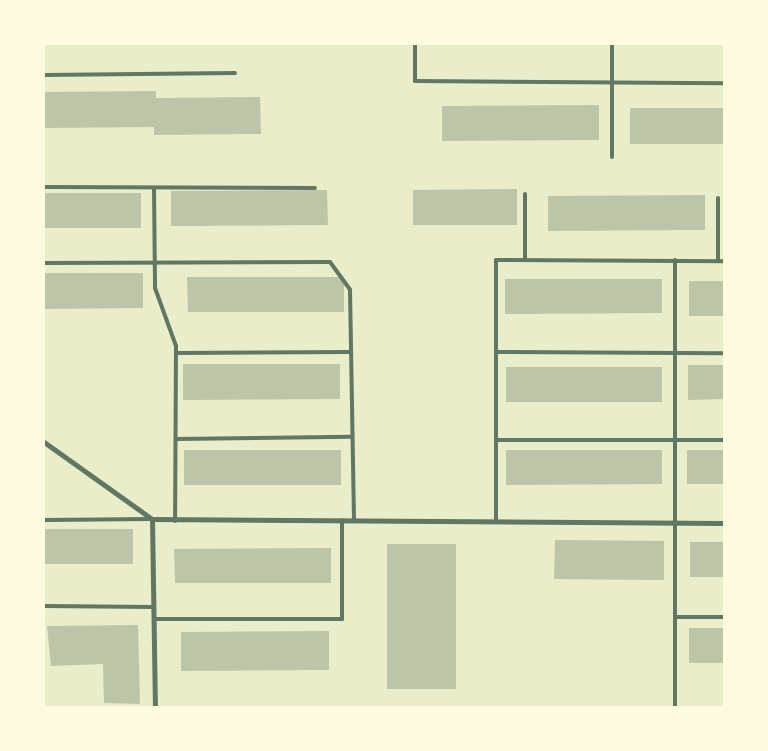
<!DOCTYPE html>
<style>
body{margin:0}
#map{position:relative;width:768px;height:751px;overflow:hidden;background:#e9edc9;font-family:Overpass,sans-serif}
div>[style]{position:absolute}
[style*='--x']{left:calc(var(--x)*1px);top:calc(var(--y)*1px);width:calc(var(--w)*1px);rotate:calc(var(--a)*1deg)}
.building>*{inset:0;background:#bcc5a7}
.service>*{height:4px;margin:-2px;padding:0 2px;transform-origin:2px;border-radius:2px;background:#617663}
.minor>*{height:5px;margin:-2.5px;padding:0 2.5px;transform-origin:2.5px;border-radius:2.5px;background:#617663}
span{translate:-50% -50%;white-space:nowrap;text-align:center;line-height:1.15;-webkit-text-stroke:4.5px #fefae0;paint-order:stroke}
.frame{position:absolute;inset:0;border:45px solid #fefae0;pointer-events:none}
</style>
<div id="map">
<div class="building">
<div style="clip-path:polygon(156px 91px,156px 98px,260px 97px,261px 134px,154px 135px,154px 127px,44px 128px,44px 92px)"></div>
<div style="clip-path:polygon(599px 105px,599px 140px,442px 141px,442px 106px)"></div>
<div style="clip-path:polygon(630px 108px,724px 108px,724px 144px,630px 144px)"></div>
<div style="clip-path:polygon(517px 189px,517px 225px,413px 225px,413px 190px)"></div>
<div style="clip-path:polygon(327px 190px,328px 225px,171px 226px,171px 191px)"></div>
<div style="clip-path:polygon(44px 193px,141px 193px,141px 228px,44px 228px)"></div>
<div style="clip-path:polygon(705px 195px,705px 230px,548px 231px,548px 196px)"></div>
<div style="clip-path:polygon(44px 273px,143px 273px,143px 308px,44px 309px)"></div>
<div style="clip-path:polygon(187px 277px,344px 277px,344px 312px,188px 312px)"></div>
<div style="clip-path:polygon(505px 279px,662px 279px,662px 313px,505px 314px)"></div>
<div style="clip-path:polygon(689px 281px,724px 281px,724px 316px,689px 316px)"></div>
<div style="clip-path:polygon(183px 364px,340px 364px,340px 399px,183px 400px)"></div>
<div style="clip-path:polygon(688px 365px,724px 365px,724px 399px,688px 400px)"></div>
<div style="clip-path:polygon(506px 367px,662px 367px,662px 402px,506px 402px)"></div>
<div style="clip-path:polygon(184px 450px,341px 450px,341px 485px,184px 485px)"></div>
<div style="clip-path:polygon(506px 450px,662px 450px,662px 484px,506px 485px)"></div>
<div style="clip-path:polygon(687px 450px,724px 450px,724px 484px,687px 484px)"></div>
<div style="clip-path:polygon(44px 529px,133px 529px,133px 564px,44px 564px)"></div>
<div style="clip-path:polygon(555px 540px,664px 541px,664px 580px,554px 579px)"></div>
<div style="clip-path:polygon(690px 542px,724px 542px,724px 577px,690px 577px)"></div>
<div style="clip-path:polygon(387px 544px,456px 544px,456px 689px,387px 689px)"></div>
<div style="clip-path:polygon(331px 548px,331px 583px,175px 583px,174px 549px)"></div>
<div style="clip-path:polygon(138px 625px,140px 704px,104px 703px,103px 664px,51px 666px,47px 626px)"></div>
<div style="clip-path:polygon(689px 628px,724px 628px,724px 663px,689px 663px)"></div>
<div style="clip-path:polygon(329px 631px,329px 670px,181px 671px,181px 632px)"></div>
</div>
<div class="service">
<div style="--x:415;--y:44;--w:37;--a:90"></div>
<div style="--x:415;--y:81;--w:309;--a:0.4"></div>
<div style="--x:44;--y:75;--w:191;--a:-0.6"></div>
<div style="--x:612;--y:157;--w:113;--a:-90"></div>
<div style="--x:44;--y:187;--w:271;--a:0.2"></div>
<div style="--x:154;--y:188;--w:100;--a:89.4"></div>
<div style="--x:155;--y:288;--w:62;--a:70.1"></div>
<div style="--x:176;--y:346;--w:175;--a:90.3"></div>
<div style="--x:525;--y:194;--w:66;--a:90"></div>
<div style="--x:718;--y:198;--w:63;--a:90"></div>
<div style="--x:675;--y:260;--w:447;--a:90"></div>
<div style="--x:44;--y:263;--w:286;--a:-0.2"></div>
<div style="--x:330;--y:262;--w:34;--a:54"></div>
<div style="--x:350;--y:290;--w:230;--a:89"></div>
<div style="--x:496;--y:352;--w:228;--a:0.3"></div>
<div style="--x:176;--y:353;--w:175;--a:-0.3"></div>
<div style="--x:176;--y:439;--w:176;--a:-0.7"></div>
<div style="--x:496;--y:440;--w:228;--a:0"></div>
<div style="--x:44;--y:520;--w:108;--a:-0.5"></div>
<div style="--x:496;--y:522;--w:262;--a:-90"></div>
<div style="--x:496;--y:260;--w:228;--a:0.3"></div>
<div style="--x:44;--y:606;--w:110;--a:0.5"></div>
<div style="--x:676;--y:617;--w:48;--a:0"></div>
<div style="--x:154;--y:619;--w:188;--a:0"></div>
<div style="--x:342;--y:619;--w:99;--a:-90"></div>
</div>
<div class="minor">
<div style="--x:44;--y:442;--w:133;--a:35.5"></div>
<div style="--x:152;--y:519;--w:572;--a:0.4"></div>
<div style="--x:152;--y:519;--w:188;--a:89.1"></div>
</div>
<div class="frame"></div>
</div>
